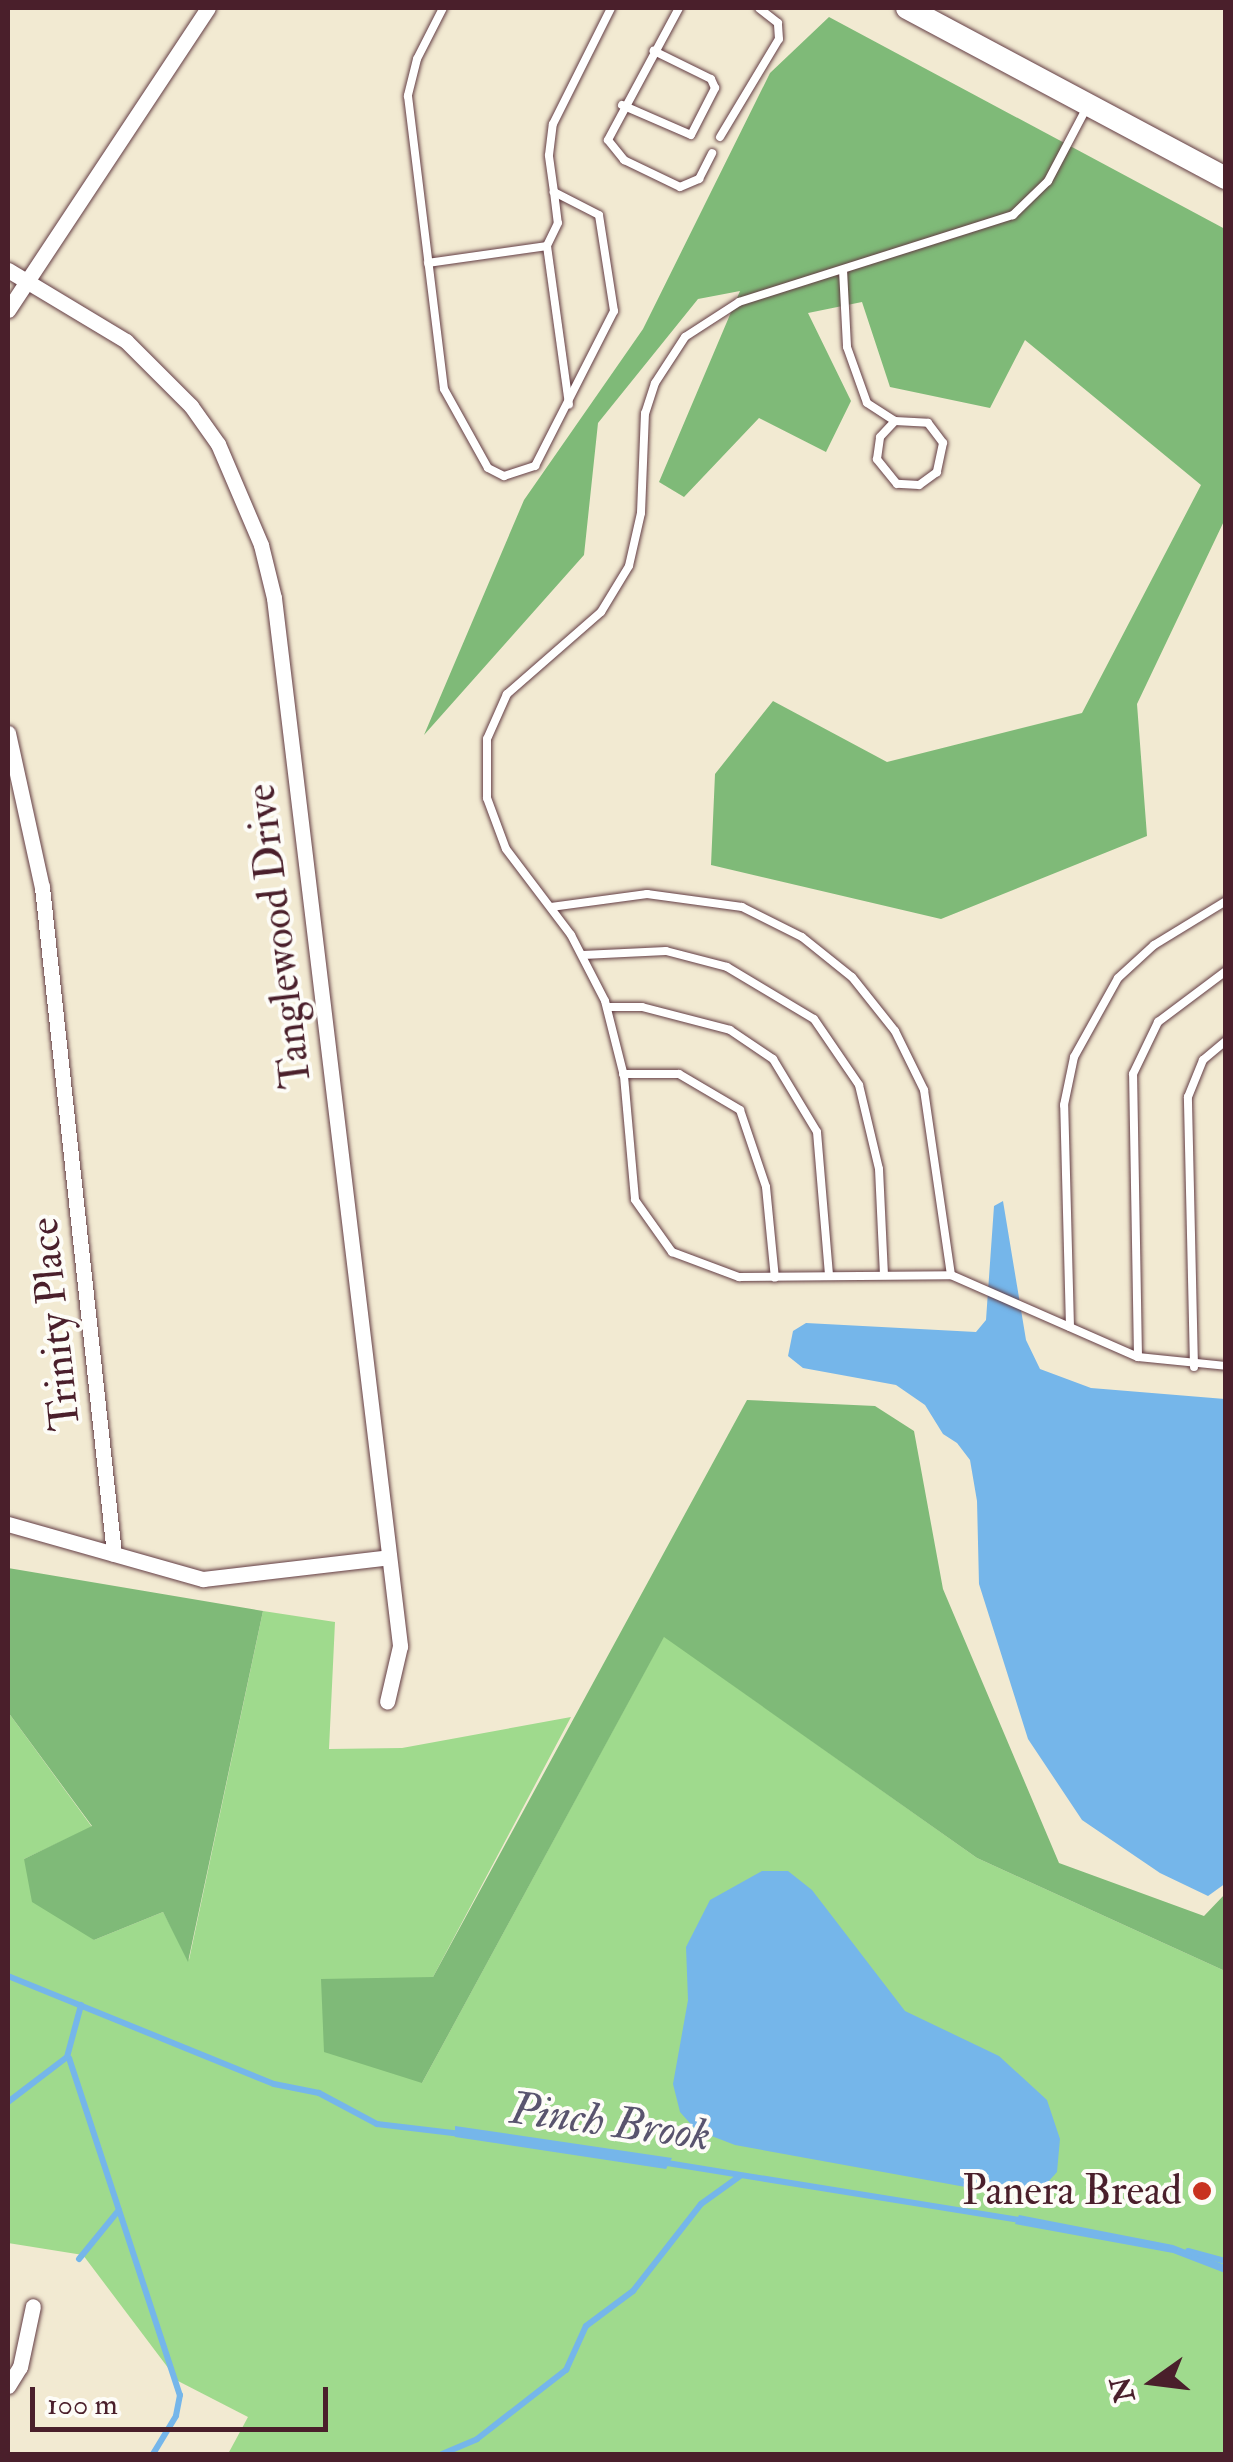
<!DOCTYPE html>
<style>
body{margin:0}
#map{position:relative;width:1233px;height:2462px;overflow:hidden;background:#f2ead2;font-family:"IM FELL Double Pica",serif}
div>[style]{position:absolute}
[style*='--x']{left:calc(var(--x)*1px);top:calc(var(--y)*1px);width:calc(var(--w)*1px);rotate:calc(var(--a)*1deg)}
.green>*{inset:0;background:#9fda8d}
.forest>*{inset:0;background:#7fba78}
.water>*{inset:0;background:#75b6ea}
.stream>*{height:6px;margin:-3px;padding:0 3px;transform-origin:3px;border-radius:3px;background:#75b6ea}
.roads{filter:drop-shadow(0 0 2px #633d44) drop-shadow(0 0 2px #633d44)}
.lane>*{height:8px;margin:-4px;padding:0 4px;transform-origin:4px;border-radius:4px;background:#fff}
.street>*{height:15px;margin:-7.5px;padding:0 7.5px;transform-origin:7.5px;border-radius:7.5px;background:#fff}
.secondary>*{height:22px;margin:-11px;padding:0 11px;transform-origin:11px;border-radius:11px;background:#fff}
.dots>*{width:28px;height:28px;translate:-50% -50%;box-sizing:border-box;border:5px solid #fdfcf7;border-radius:50%}
span{translate:-50% -50%;white-space:nowrap;text-align:center;line-height:1.15;-webkit-text-stroke:8px #fdfcf7;paint-order:stroke}
.street-label{font-size:42px;color:#4a1f2b}
.poi-label{font-size:42px;color:#4a1f2b}
.right{translate:-100% -50%;text-align:right}
.water-label{font-size:45px;color:#59546e;font-style:italic}
.frame{position:absolute;inset:0;border:10px solid #4a1f2b;pointer-events:none}
.north{position:absolute;left:1103px;top:2332px;width:100px;height:100px;-webkit-text-stroke:8px #fdfcf7;paint-order:stroke;rotate:256deg;font-size:28px;font-weight:700;line-height:40px;text-align:center;color:#4a1f2b}
.north::after{content:'';display:block;margin:auto;width:35px;height:45px;background:#4a1f2b;clip-path:polygon(50% 0,100% 100%,50% 72%,0 100%)}
.scale{position:absolute;left:30px;top:2387px;width:298px;height:45px;box-sizing:border-box;border:5px solid #4a1f2b;border-top:0;padding-left:12px;font-size:30px;line-height:35px;white-space:nowrap;color:#4a1f2b;-webkit-text-stroke:8px #fdfcf7;paint-order:stroke}
</style>
<div id="map">
<div class="green">
<div style="clip-path:polygon(263px 1611px,335px 1622px,329px 1749px,402px 1748px,571px 1717px,433px 1977px,422px 2083px,664px 1636px,977px 1858px,1225px 1971px,1225px 2454px,228px 2454px,248px 2417px,178px 2381px,83px 2255px,8px 2243px,8px 1712px,92px 1827px,24px 1859px,94px 1940px,163px 1912px,189px 1960px)"></div>
</div>
<div class="forest">
<div style="clip-path:polygon(829px 17px,1225px 229px,1225px 519px,1137px 704px,1147px 836px,941px 919px,711px 865px,715px 774px,773px 701px,887px 762px,1082px 713px,1201px 485px,1025px 340px,990px 408px,890px 387px,862px 302px,808px 313px,851px 401px,826px 452px,759px 418px,684px 497px,659px 482px,740px 291px,698px 299px,598px 423px,584px 555px,424px 735px,524px 500px,643px 329px,770px 73px)"></div>
<div style="clip-path:polygon(747px 1400px,875px 1406px,914px 1431px,943px 1589px,1059px 1863px,1204px 1916px,1225px 1894px,1225px 1971px,977px 1858px,664px 1637px,422px 2083px,324px 2052px,321px 1979px,433px 1977px)"></div>
<div style="clip-path:polygon(8px 1568px,263px 1611px,188px 1962px,163px 1912px,94px 1940px,32px 1902px,24px 1859px,92px 1826px,8px 1712px)"></div>
</div>
<div class="water">
<div style="clip-path:polygon(1003px 1201px,1026px 1340px,1040px 1369px,1091px 1388px,1225px 1399px,1226px 1883px,1208px 1896px,1160px 1873px,1082px 1820px,1028px 1739px,979px 1584px,977px 1501px,970px 1460px,957px 1443px,943px 1434px,925px 1405px,896px 1385px,803px 1368px,788px 1356px,793px 1331px,806px 1323px,976px 1332px,986px 1320px,994px 1206px)"></div>
<div style="clip-path:polygon(762px 1871px,788px 1871px,812px 1890px,905px 2011px,999px 2056px,1047px 2100px,1060px 2139px,1057px 2172px,1040px 2191px,1004px 2194px,735px 2145px,696px 2130px,680px 2112px,673px 2084px,688px 2000px,686px 1947px,710px 1900px)"></div>
<div style="clip-path:polygon(455px 2126px,672px 2158px,666px 2169px,455px 2137px)"></div>
<div style="clip-path:polygon(1019px 2215px,1173px 2245px,1225px 2265px,1225px 2273px,1173px 2253px,1015px 2224px)"></div>
</div>
<div class="stream">
<div style="--x:8;--y:1976;--w:287;--a:22.1"></div>
<div style="--x:274;--y:2084;--w:46;--a:11.3"></div>
<div style="--x:319;--y:2093;--w:66;--a:28.1"></div>
<div style="--x:377;--y:2124;--w:85;--a:6.8"></div>
<div style="--x:69;--y:2058;--w:355;--a:71.8"></div>
<div style="--x:180;--y:2395;--w:21;--a:101"></div>
<div style="--x:176;--y:2416;--w:44;--a:121.2"></div>
<div style="--x:8;--y:2102;--w:74;--a:-37.3"></div>
<div style="--x:67;--y:2057;--w:54;--a:-74.9"></div>
<div style="--x:661;--y:2162;--w:368;--a:9.2"></div>
<div style="--x:1188;--y:2251;--w:39;--a:15"></div>
<div style="--x:79;--y:2259;--w:63;--a:-50.8"></div>
<div style="--x:442;--y:2454;--w:38;--a:-23"></div>
<div style="--x:477;--y:2439;--w:113;--a:-37.8"></div>
<div style="--x:566;--y:2370;--w:48;--a:-65.6"></div>
<div style="--x:586;--y:2326;--w:59;--a:-36.7"></div>
<div style="--x:633;--y:2291;--w:110;--a:-52"></div>
<div style="--x:701;--y:2204;--w:48;--a:-35.7"></div>
</div>
<div class="roads">
<div class="lane">
<div style="--x:443;--y:8;--w:57;--a:117"></div>
<div style="--x:417;--y:59;--w:38;--a:104"></div>
<div style="--x:408;--y:96;--w:295;--a:83"></div>
<div style="--x:444;--y:389;--w:90;--a:60.9"></div>
<div style="--x:488;--y:468;--w:18;--a:27"></div>
<div style="--x:504;--y:476;--w:33;--a:-18"></div>
<div style="--x:535;--y:466;--w:174;--a:-63"></div>
<div style="--x:614;--y:311;--w:97;--a:-98.9"></div>
<div style="--x:599;--y:215;--w:51;--a:-152.9"></div>
<div style="--x:554;--y:192;--w:37;--a:-98"></div>
<div style="--x:549;--y:155;--w:31;--a:-83"></div>
<div style="--x:553;--y:124;--w:130;--a:-63.4"></div>
<div style="--x:679;--y:8;--w:150;--a:118.3"></div>
<div style="--x:608;--y:140;--w:26;--a:51"></div>
<div style="--x:624;--y:160;--w:62;--a:25.7"></div>
<div style="--x:680;--y:187;--w:21;--a:-23"></div>
<div style="--x:699;--y:179;--w:29;--a:-63"></div>
<div style="--x:622;--y:105;--w:75;--a:23.5"></div>
<div style="--x:691;--y:135;--w:53;--a:-62.9"></div>
<div style="--x:715;--y:88;--w:10;--a:-114"></div>
<div style="--x:711;--y:79;--w:64;--a:-153.8"></div>
<div style="--x:1087;--y:107;--w:84;--a:117.8"></div>
<div style="--x:1048;--y:181;--w:49;--a:135.8"></div>
<div style="--x:1013;--y:215;--w:287;--a:162.4"></div>
<div style="--x:739;--y:302;--w:64;--a:147.1"></div>
<div style="--x:685;--y:337;--w:55;--a:123.1"></div>
<div style="--x:655;--y:383;--w:32;--a:108"></div>
<div style="--x:645;--y:413;--w:100;--a:92.3"></div>
<div style="--x:641;--y:513;--w:54;--a:102.8"></div>
<div style="--x:629;--y:566;--w:54;--a:121.3"></div>
<div style="--x:601;--y:612;--w:125;--a:138.9"></div>
<div style="--x:507;--y:694;--w:49;--a:114"></div>
<div style="--x:487;--y:739;--w:59;--a:90"></div>
<div style="--x:487;--y:798;--w:54;--a:69.6"></div>
<div style="--x:506;--y:849;--w:108;--a:52.9"></div>
<div style="--x:571;--y:935;--w:74;--a:62.7"></div>
<div style="--x:605;--y:1001;--w:77;--a:75.8"></div>
<div style="--x:624;--y:1076;--w:124;--a:84.9"></div>
<div style="--x:635;--y:1200;--w:64;--a:54.6"></div>
<div style="--x:672;--y:1252;--w:72;--a:20.5"></div>
<div style="--x:739;--y:1277;--w:212;--a:-0.5"></div>
<div style="--x:951;--y:1275;--w:204;--a:23.7"></div>
<div style="--x:1138;--y:1357;--w:88;--a:5.8"></div>
<div style="--x:720;--y:137;--w:114;--a:-59"></div>
<div style="--x:779;--y:39;--w:16;--a:-94"></div>
<div style="--x:778;--y:23;--w:24;--a:-142"></div>
<div style="--x:554;--y:192;--w:31;--a:83"></div>
<div style="--x:558;--y:223;--w:25;--a:116"></div>
<div style="--x:547;--y:246;--w:160;--a:82.1"></div>
<div style="--x:428;--y:263;--w:120;--a:-8.1"></div>
<div style="--x:843;--y:270;--w:77;--a:87"></div>
<div style="--x:847;--y:347;--w:59;--a:70.3"></div>
<div style="--x:867;--y:403;--w:33;--a:33"></div>
<div style="--x:895;--y:421;--w:33;--a:3"></div>
<div style="--x:928;--y:423;--w:25;--a:53"></div>
<div style="--x:943;--y:443;--w:30;--a:102"></div>
<div style="--x:937;--y:472;--w:22;--a:144"></div>
<div style="--x:919;--y:485;--w:22;--a:-177"></div>
<div style="--x:897;--y:484;--w:32;--a:-129"></div>
<div style="--x:877;--y:459;--w:22;--a:-82"></div>
<div style="--x:880;--y:437;--w:22;--a:-47"></div>
<div style="--x:551;--y:907;--w:97;--a:-7.7"></div>
<div style="--x:647;--y:894;--w:96;--a:7.8"></div>
<div style="--x:742;--y:907;--w:67;--a:26.6"></div>
<div style="--x:802;--y:937;--w:64;--a:38.7"></div>
<div style="--x:852;--y:977;--w:69;--a:51.5"></div>
<div style="--x:895;--y:1031;--w:66;--a:63.8"></div>
<div style="--x:924;--y:1090;--w:187;--a:81.7"></div>
<div style="--x:583;--y:955;--w:83;--a:-2.8"></div>
<div style="--x:666;--y:951;--w:63;--a:14.7"></div>
<div style="--x:727;--y:967;--w:101;--a:30.9"></div>
<div style="--x:814;--y:1019;--w:80;--a:55.7"></div>
<div style="--x:859;--y:1085;--w:86;--a:76.6"></div>
<div style="--x:879;--y:1169;--w:106;--a:87.3"></div>
<div style="--x:607;--y:1007;--w:35;--a:0"></div>
<div style="--x:642;--y:1007;--w:91;--a:14.6"></div>
<div style="--x:730;--y:1030;--w:52;--a:34"></div>
<div style="--x:773;--y:1059;--w:85;--a:58.9"></div>
<div style="--x:817;--y:1132;--w:144;--a:85.2"></div>
<div style="--x:623;--y:1074;--w:56;--a:0"></div>
<div style="--x:679;--y:1074;--w:71;--a:30.5"></div>
<div style="--x:740;--y:1110;--w:81;--a:71.3"></div>
<div style="--x:766;--y:1187;--w:91;--a:84.4"></div>
<div style="--x:1070;--y:1327;--w:222;--a:-91.5"></div>
<div style="--x:1064;--y:1105;--w:49;--a:-78.2"></div>
<div style="--x:1074;--y:1057;--w:90;--a:-60.9"></div>
<div style="--x:1118;--y:978;--w:49;--a:-42.5"></div>
<div style="--x:1154;--y:945;--w:84;--a:-31.4"></div>
<div style="--x:1138;--y:1357;--w:283;--a:-91"></div>
<div style="--x:1133;--y:1074;--w:58;--a:-64.3"></div>
<div style="--x:1158;--y:1022;--w:85;--a:-36.9"></div>
<div style="--x:1194;--y:1367;--w:270;--a:-91.3"></div>
<div style="--x:1188;--y:1097;--w:40;--a:-68"></div>
<div style="--x:1203;--y:1060;--w:30;--a:-40"></div>
</div>
<div class="street">
<div style="--x:8;--y:270;--w:138;--a:31"></div>
<div style="--x:126;--y:341;--w:92;--a:45"></div>
<div style="--x:191;--y:406;--w:47;--a:54.6"></div>
<div style="--x:218;--y:444;--w:110;--a:66.9"></div>
<div style="--x:261;--y:545;--w:55;--a:76.2"></div>
<div style="--x:274;--y:598;--w:1056;--a:83.14"></div>
<div style="--x:400;--y:1646;--w:57;--a:103.1"></div>
<div style="--x:8;--y:310;--w:362;--a:-56.5"></div>
<div style="--x:8;--y:733;--w:158;--a:77.6"></div>
<div style="--x:42;--y:887;--w:671;--a:83.84"></div>
<div style="--x:8;--y:1524;--w:203;--a:15.8"></div>
<div style="--x:203;--y:1579;--w:187;--a:-6.7"></div>
<div style="--x:8;--y:2386;--w:22;--a:-58"></div>
<div style="--x:20;--y:2367;--w:62;--a:-78"></div>
</div>
<div class="secondary">
<div style="--x:907;--y:8;--w:361;--a:28.1"></div>
</div>
</div>
<div class="dots">
<div style="left:1202px;top:2191px;background:#c8321e"></div>
</div>
<div class="street-label">
<span style="left:279px;top:936px;rotate:-97deg">Tanglewood Drive</span>
<span style="left:55px;top:1324px;rotate:-96deg">Trinity Place</span>
</div>
<div class="poi-label">
<span class="right" style="left:1182px;top:2191px">Panera Bread</span>
</div>
<div class="water-label">
<span style="left:610px;top:2123px;rotate:8deg">Pinch Brook</span>
</div>
<div class="frame"></div>
<div class="north">N</div>
<div class="scale">100 m</div>
</div>
